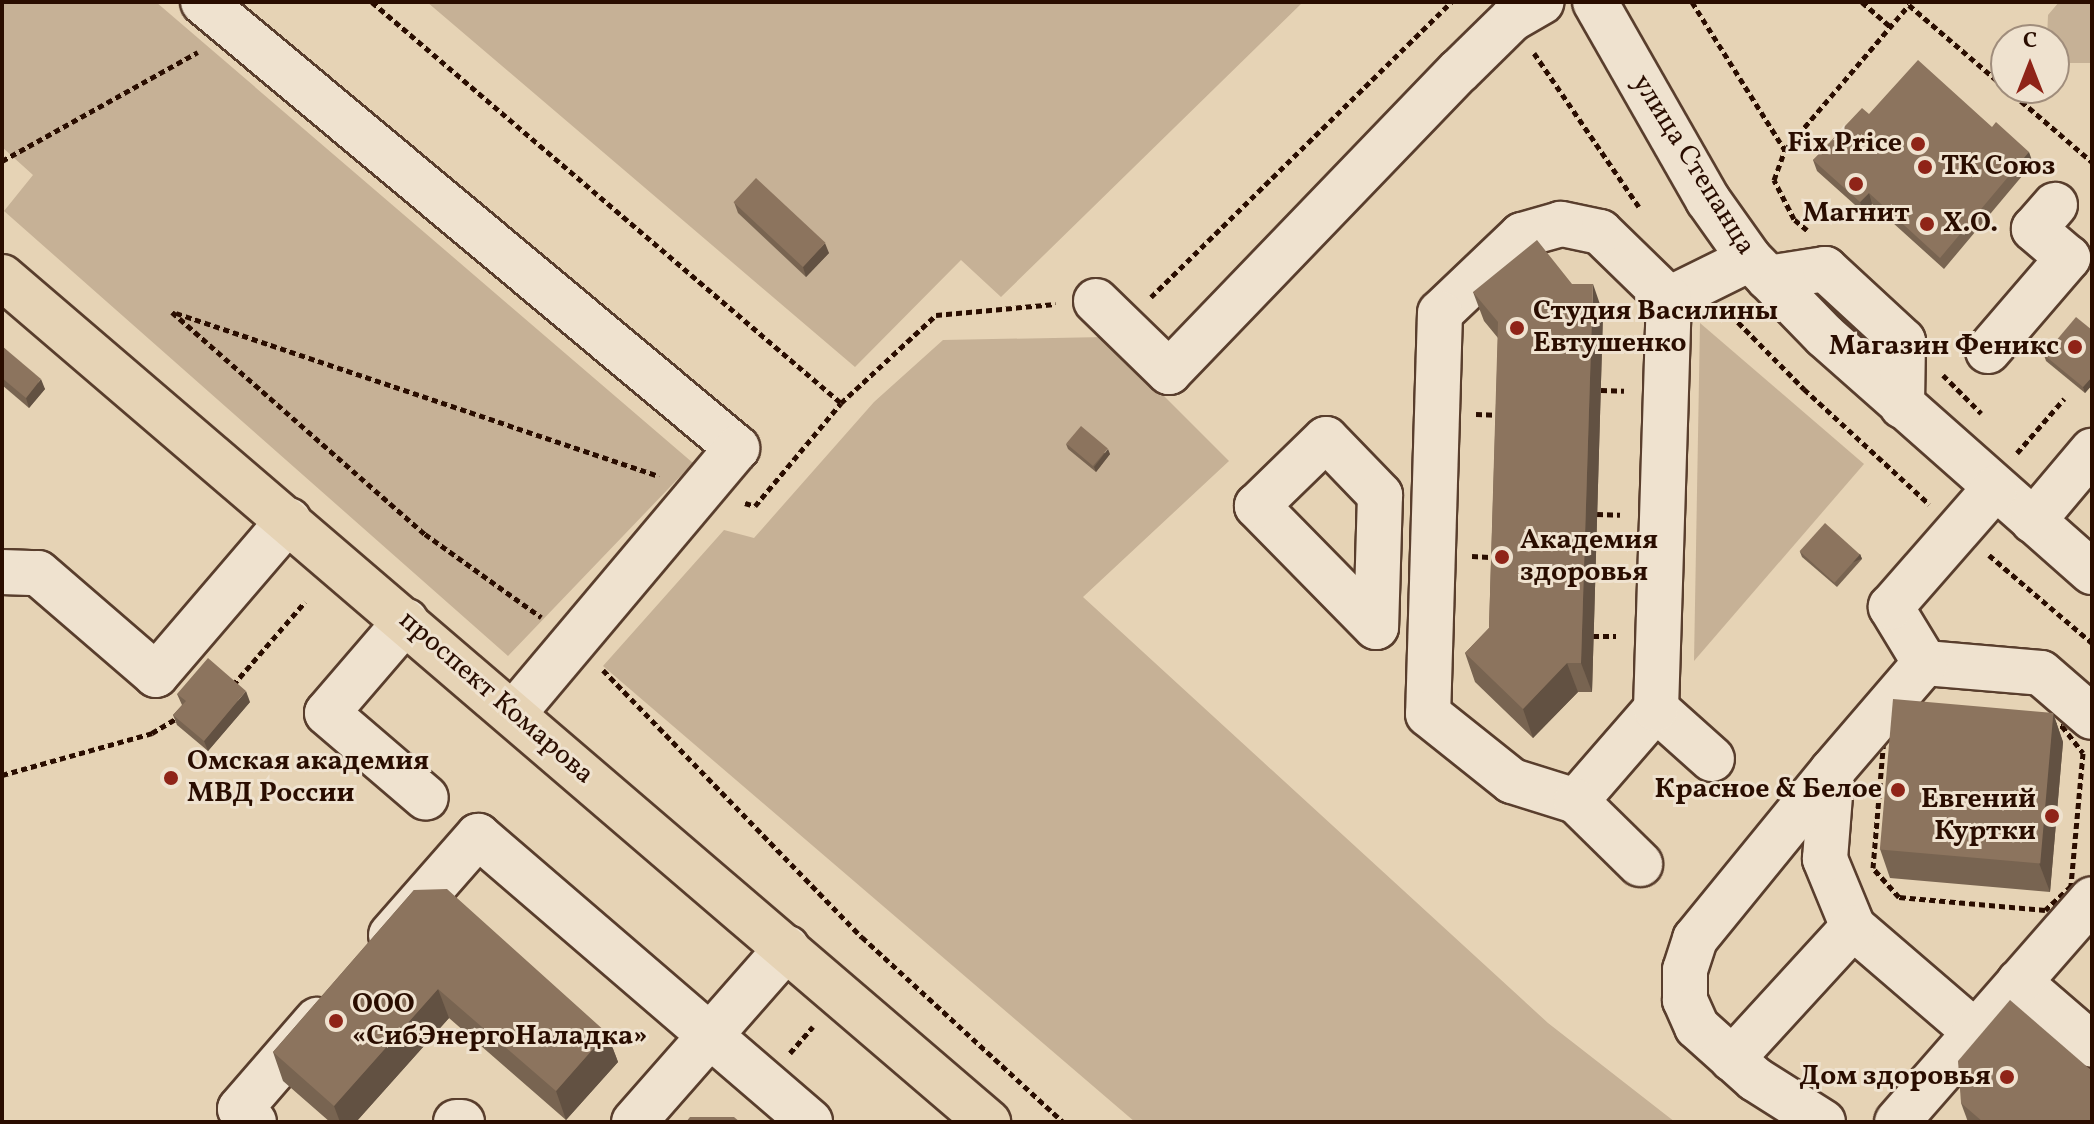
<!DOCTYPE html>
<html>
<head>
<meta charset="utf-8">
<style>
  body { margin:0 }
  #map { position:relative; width:2094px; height:1124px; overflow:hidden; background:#e6d3b5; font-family:Vollkorn,serif }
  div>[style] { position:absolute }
  .green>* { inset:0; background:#c6b196 }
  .path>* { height:5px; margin-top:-2.5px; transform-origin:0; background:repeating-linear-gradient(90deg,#2a0d00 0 6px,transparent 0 10px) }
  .roads { filter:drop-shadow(2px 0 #593e2d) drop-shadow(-2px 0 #593e2d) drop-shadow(0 2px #593e2d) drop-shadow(0 -2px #593e2d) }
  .minor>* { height:44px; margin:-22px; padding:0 22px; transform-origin:22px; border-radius:22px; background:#efe2cf }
  .major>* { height:44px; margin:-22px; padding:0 22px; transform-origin:22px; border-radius:22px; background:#e6d3b5 }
  .wall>* { inset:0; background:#786451 }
  .shaded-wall>* { inset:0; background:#625142; transform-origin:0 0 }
  .building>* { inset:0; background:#8c745e; transform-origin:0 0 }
  .dots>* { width:22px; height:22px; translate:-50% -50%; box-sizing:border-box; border:4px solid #efe2cf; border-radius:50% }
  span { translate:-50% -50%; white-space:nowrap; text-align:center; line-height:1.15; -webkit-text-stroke:6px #efe2cf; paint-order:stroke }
  .poi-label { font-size:28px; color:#2a0d00; font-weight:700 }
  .right { translate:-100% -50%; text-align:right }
  .left { translate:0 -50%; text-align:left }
  .street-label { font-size:28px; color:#2a0d00 }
  .frame { position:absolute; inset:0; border:4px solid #2a0d00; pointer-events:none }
  .north { position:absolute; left:1990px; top:24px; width:80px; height:80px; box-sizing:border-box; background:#efe2cf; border:2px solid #a08d7c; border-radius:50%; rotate:0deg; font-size:22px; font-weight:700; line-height:32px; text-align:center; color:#2a0d00 }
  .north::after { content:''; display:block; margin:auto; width:28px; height:36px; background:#8f2418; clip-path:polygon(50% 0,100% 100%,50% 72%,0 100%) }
</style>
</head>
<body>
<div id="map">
  <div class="green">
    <i style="clip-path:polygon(2px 2px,156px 2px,693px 463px,508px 656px,4px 211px,33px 175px,2px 147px)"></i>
    <i style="clip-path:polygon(427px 2px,1303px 2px,1001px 297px,961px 260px,855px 367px)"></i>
    <i style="clip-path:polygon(2059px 2px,2092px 2px,2092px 63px,2067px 63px,2054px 40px,2047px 39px,2048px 15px)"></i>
    <i style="clip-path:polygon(1700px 323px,1864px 464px,1694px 661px)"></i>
    <i style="clip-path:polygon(1105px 337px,1229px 461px,1083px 597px,1548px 1023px,1675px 1122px,1135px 1122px,603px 666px,724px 530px,754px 538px,874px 402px,943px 340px)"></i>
  </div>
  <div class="path">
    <i style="left:372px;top:2px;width:617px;rotate:40.53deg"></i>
    <i style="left:1692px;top:2px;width:175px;rotate:57.9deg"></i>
    <i style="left:1862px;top:2px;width:38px;rotate:41deg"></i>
    <i style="left:1534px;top:53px;width:186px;rotate:55.7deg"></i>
    <i style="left:2006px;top:88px;width:113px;rotate:40.7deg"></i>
    <i style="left:2px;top:161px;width:224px;rotate:-29.1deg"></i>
    <i style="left:1807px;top:230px;width:17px;rotate:-140deg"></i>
    <i style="left:1794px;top:219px;width:44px;rotate:-117.1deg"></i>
    <i style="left:1774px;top:180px;width:32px;rotate:-70deg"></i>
    <i style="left:1785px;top:150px;width:191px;rotate:-49.5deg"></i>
    <i style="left:1909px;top:5px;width:128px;rotate:40.6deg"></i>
    <i style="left:1151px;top:297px;width:421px;rotate:-44.5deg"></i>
    <i style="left:172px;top:312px;width:337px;rotate:41.3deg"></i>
    <i style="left:425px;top:534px;width:143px;rotate:35.6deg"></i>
    <i style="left:176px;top:313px;width:510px;rotate:18.65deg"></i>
    <i style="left:1731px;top:315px;width:104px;rotate:45.4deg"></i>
    <i style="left:1804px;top:389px;width:170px;rotate:42.6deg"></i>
    <i style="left:1943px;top:375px;width:54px;rotate:45deg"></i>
    <i style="left:1601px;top:390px;width:23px;rotate:2deg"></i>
    <i style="left:1476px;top:414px;width:26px;rotate:2deg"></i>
    <i style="left:2017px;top:453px;width:72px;rotate:-49deg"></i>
    <i style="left:745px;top:503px;width:10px;rotate:17deg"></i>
    <i style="left:755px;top:506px;width:134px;rotate:-50.1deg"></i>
    <i style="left:841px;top:403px;width:129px;rotate:-42.8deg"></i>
    <i style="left:936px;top:315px;width:120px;rotate:-5.3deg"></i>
    <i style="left:1597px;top:514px;width:23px;rotate:2deg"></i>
    <i style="left:1989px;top:555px;width:135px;rotate:40.5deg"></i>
    <i style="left:1472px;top:556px;width:22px;rotate:3deg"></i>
    <i style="left:1593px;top:636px;width:23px"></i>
    <i style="left:603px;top:670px;width:372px;rotate:45.9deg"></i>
    <i style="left:862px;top:937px;width:273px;rotate:42.6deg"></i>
    <i style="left:233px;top:685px;width:110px;rotate:-49.1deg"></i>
    <i style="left:1911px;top:713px;width:152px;rotate:4.9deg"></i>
    <i style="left:2062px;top:726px;width:34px;rotate:52deg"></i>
    <i style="left:2083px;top:753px;width:134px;rotate:95.2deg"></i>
    <i style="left:2071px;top:886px;width:35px;rotate:137deg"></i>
    <i style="left:2045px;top:910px;width:147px;rotate:-174.9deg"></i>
    <i style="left:1899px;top:897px;width:39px;rotate:-132deg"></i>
    <i style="left:1873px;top:868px;width:130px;rotate:-85.2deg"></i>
    <i style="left:1884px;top:738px;width:37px;rotate:-43deg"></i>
    <i style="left:2px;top:775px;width:156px;rotate:-15.6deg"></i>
    <i style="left:152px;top:733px;width:31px;rotate:-31deg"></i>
    <i style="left:790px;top:1053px;width:35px;rotate:-49deg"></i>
  </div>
  <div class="roads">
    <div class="minor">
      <i style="left:203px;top:2px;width:696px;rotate:39.87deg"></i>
      <i style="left:737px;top:448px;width:346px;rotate:130.1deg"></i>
      <i style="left:1595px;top:2px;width:228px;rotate:60.3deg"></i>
      <i style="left:1708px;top:200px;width:72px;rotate:54.6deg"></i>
      <i style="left:1750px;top:259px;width:107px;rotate:45.8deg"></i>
      <i style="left:1825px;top:336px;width:356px;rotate:41.5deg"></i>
      <i style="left:1768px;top:278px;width:58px;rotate:-9deg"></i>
      <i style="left:1825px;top:269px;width:106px;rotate:42.7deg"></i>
      <i style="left:1903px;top:341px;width:65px;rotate:90.9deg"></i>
      <i style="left:1669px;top:299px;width:90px;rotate:-26.3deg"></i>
      <i style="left:1096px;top:301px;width:102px;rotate:44.2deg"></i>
      <i style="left:1169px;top:372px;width:418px;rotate:-46.1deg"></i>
      <i style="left:1459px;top:71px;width:74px;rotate:-44.5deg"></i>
      <i style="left:1512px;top:19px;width:34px;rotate:-30deg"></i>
      <i style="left:1988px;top:351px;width:123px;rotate:-49.3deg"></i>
      <i style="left:2068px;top:258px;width:45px;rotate:-139.5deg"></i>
      <i style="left:2034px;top:229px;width:32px;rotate:-49deg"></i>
      <i style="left:1326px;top:439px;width:78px;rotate:46deg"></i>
      <i style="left:1380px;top:495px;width:132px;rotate:91.7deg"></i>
      <i style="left:1376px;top:627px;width:170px;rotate:-134.5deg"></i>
      <i style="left:1257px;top:506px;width:96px;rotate:-44.2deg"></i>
      <i style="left:2033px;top:521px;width:92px;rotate:-49.9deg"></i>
      <i style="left:2px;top:572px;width:36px;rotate:2deg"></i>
      <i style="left:38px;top:573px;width:156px;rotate:40.8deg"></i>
      <i style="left:156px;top:675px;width:204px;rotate:-49.4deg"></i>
      <i style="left:406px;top:621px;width:121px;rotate:130.7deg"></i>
      <i style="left:327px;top:713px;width:130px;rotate:40.6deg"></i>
      <i style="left:1925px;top:663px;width:116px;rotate:4.9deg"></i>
      <i style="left:2041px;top:673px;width:67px;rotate:40.8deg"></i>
      <i style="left:1656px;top:709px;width:75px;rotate:41.8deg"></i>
      <i style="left:1576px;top:801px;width:122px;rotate:-49deg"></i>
      <i style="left:1656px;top:709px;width:410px;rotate:-88.2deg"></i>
      <i style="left:1669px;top:299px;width:96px;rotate:-135.8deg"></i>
      <i style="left:1600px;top:232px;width:40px;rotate:-168deg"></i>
      <i style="left:1561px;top:224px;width:41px;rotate:164.2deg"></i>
      <i style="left:1522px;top:235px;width:113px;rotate:136.4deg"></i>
      <i style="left:1440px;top:313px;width:401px;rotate:91.7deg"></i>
      <i style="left:1428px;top:714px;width:107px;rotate:38.6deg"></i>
      <i style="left:1512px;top:781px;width:67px;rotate:17.4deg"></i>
      <i style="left:1576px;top:801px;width:90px;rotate:44.5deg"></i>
      <i style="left:391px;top:935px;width:132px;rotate:-48.7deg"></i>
      <i style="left:478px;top:836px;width:438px;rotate:40.7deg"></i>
      <i style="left:2019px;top:982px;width:96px;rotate:40.8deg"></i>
      <i style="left:1975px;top:1032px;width:161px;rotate:-139.3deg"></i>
      <i style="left:1853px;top:927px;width:74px;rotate:-112.4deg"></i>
      <i style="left:1825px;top:859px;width:88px;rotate:-85.5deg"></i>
      <i style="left:1832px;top:771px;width:143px;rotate:-49.3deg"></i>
      <i style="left:1925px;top:663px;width:66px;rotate:-121.3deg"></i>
      <i style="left:1891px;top:607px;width:158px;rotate:-48.8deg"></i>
      <i style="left:1732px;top:1059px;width:179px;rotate:-47.5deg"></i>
      <i style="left:254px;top:1122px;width:19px;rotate:-137deg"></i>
      <i style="left:240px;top:1109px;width:118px;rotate:-49.1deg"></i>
      <i style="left:456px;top:1122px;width:6px"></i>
      <i style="left:634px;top:1122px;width:232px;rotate:-48.7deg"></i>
      <i style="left:1823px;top:1122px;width:80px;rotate:-147.7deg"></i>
      <i style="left:1755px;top:1079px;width:78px;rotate:-138.1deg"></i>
      <i style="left:1697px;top:1027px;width:30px;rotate:-114deg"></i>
      <i style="left:1685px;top:1000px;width:30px;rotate:-90deg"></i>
      <i style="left:1685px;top:970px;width:33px;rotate:-72deg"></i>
      <i style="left:1695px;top:939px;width:217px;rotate:-50.8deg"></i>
      <i style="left:1897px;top:1122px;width:296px;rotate:-48.8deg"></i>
    </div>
    <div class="major">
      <i style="left:2px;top:277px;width:1299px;rotate:40.6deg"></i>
    </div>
  </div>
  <div class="wall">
    <i style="clip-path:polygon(1869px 114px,1992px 127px,2033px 163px,1944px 269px,1872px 204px,1864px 213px,1817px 171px,1813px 160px)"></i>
    <i style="clip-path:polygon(734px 202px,829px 253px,806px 277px,738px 213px)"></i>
    <i style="clip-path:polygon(1572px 284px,1603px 313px,1592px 692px,1578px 692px,1533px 738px,1475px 682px,1465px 653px,1489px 628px,1498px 338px,1484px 321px,1473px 292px)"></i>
    <i style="clip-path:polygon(2092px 330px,2092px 385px,2085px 393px,2046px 361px,2044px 355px)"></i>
    <i style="clip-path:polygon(2px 346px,45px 389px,29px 408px,2px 385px)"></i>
    <i style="clip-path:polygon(1066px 444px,1110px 454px,1096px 472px,1068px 449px)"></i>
    <i style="clip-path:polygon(1800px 552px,1860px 554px,1862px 559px,1837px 587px,1802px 557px)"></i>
    <i style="clip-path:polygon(177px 694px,250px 702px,208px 751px,177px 725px,173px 715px,182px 705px)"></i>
    <i style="clip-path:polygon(2053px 713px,2063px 742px,2050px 892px,1890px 878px,1880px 849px)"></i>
    <i style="clip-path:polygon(414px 890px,607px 1033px,618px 1062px,566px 1120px,449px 1018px,356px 1122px,330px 1122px,283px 1081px,273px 1052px)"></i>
    <i style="clip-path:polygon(1961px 1103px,2092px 1122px,1968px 1122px)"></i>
  </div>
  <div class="shaded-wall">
    <i style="left:2029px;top:152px;width:12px;height:138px;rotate:70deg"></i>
    <i style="clip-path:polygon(1869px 193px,1872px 204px,1864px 213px,1860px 202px)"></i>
    <i style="clip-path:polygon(825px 243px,829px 253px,806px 277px,803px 267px)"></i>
    <i style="clip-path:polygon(1593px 284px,1603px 313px,1592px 692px,1581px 663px)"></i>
    <i style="clip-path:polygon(2092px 377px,2092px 385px,2085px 393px,2083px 387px)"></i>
    <i style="clip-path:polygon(41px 379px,45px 389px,29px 408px,26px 398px)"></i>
    <i style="clip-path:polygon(1108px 449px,1110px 454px,1096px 472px,1094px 467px)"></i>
    <i style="left:1860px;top:554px;width:5px;height:38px;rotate:68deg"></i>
    <i style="clip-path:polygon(1567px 663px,1578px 692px,1533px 738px,1523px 709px)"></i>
    <i style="clip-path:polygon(246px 691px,250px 702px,208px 751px,204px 741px)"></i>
    <i style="clip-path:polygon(2053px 713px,2063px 742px,2050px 892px,2039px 863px)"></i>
    <i style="clip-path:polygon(438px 989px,449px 1018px,356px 1122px,340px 1122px,334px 1106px)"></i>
    <i style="clip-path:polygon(607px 1033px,618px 1062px,566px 1120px,556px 1091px)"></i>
  </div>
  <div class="building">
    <i style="clip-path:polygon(1918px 60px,1992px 127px,1996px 122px,2029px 152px,1940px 258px,1869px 193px,1860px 202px,1813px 160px,1862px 108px,1869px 114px)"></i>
    <i style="left:756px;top:178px;width:95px;height:33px;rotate:43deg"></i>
    <i style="clip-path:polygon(1537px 240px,1572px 284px,1593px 284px,1581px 663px,1567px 663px,1523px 709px,1465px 653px,1489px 628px,1498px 322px,1473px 292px)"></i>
    <i style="clip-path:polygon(2076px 317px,2092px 330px,2092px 377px,2083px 387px,2044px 355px)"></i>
    <i style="clip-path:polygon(2px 346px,41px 379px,26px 398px,2px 378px)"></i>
    <i style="left:1081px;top:426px;width:35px;height:23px;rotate:40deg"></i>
    <i style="left:1825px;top:523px;width:47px;height:38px;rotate:42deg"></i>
    <i style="clip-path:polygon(208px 658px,246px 691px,204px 741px,173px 715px,186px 701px,177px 694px)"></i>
    <i style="left:1893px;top:699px;width:161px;height:151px;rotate:5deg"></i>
    <i style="clip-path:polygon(447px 889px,607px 1033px,556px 1091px,438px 989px,334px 1106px,273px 1052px,414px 890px)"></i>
    <i style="clip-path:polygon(2010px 1000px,2092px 1071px,2092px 1122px,1983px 1122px,1961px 1103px,1958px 1061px)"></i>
    <i style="clip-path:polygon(690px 1117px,734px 1117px,740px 1122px,686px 1122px)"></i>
  </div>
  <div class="dots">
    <i style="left:1918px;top:144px;background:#8f2418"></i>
    <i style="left:1925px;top:167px;background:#8f2418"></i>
    <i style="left:1856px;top:184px;background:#8f2418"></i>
    <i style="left:1927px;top:224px;background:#8f2418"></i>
    <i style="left:1517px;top:328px;background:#8f2418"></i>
    <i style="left:2075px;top:347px;background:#8f2418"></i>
    <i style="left:1502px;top:557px;background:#8f2418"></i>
    <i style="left:171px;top:778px;background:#8f2418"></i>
    <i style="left:1898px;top:790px;background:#8f2418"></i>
    <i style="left:2052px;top:816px;background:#8f2418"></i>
    <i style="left:336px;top:1021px;background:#8f2418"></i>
    <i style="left:2007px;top:1077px;background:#8f2418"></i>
  </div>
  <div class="poi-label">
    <span class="right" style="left:1902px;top:144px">Fix Price</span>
    <span class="left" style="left:1941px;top:167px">ТК Союз</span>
    <span style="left:1856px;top:214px">Магнит</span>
    <span class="left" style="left:1943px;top:224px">X.O.</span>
    <span class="left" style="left:1533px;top:328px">Студия Василины<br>Евтушенко</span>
    <span class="right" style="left:2059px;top:347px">Магазин Феникс</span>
    <span class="left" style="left:1520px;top:557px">Академия<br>здоровья</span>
    <span class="left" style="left:187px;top:778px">Омская академия<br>МВД России</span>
    <span class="right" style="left:1882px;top:790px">Красное &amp; Белое</span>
    <span class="right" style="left:2036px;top:816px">Евгений<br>Куртки</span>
    <span class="left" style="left:352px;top:1021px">ООО<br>«СибЭнергоНаладка»</span>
    <span class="right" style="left:1991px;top:1077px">Дом здоровья</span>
  </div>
  <div class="street-label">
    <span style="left:1693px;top:165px;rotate:58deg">улица Степанца</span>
    <span style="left:496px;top:698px;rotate:41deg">проспект Комарова</span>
  </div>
  <div class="frame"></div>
  <div class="north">С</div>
</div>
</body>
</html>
